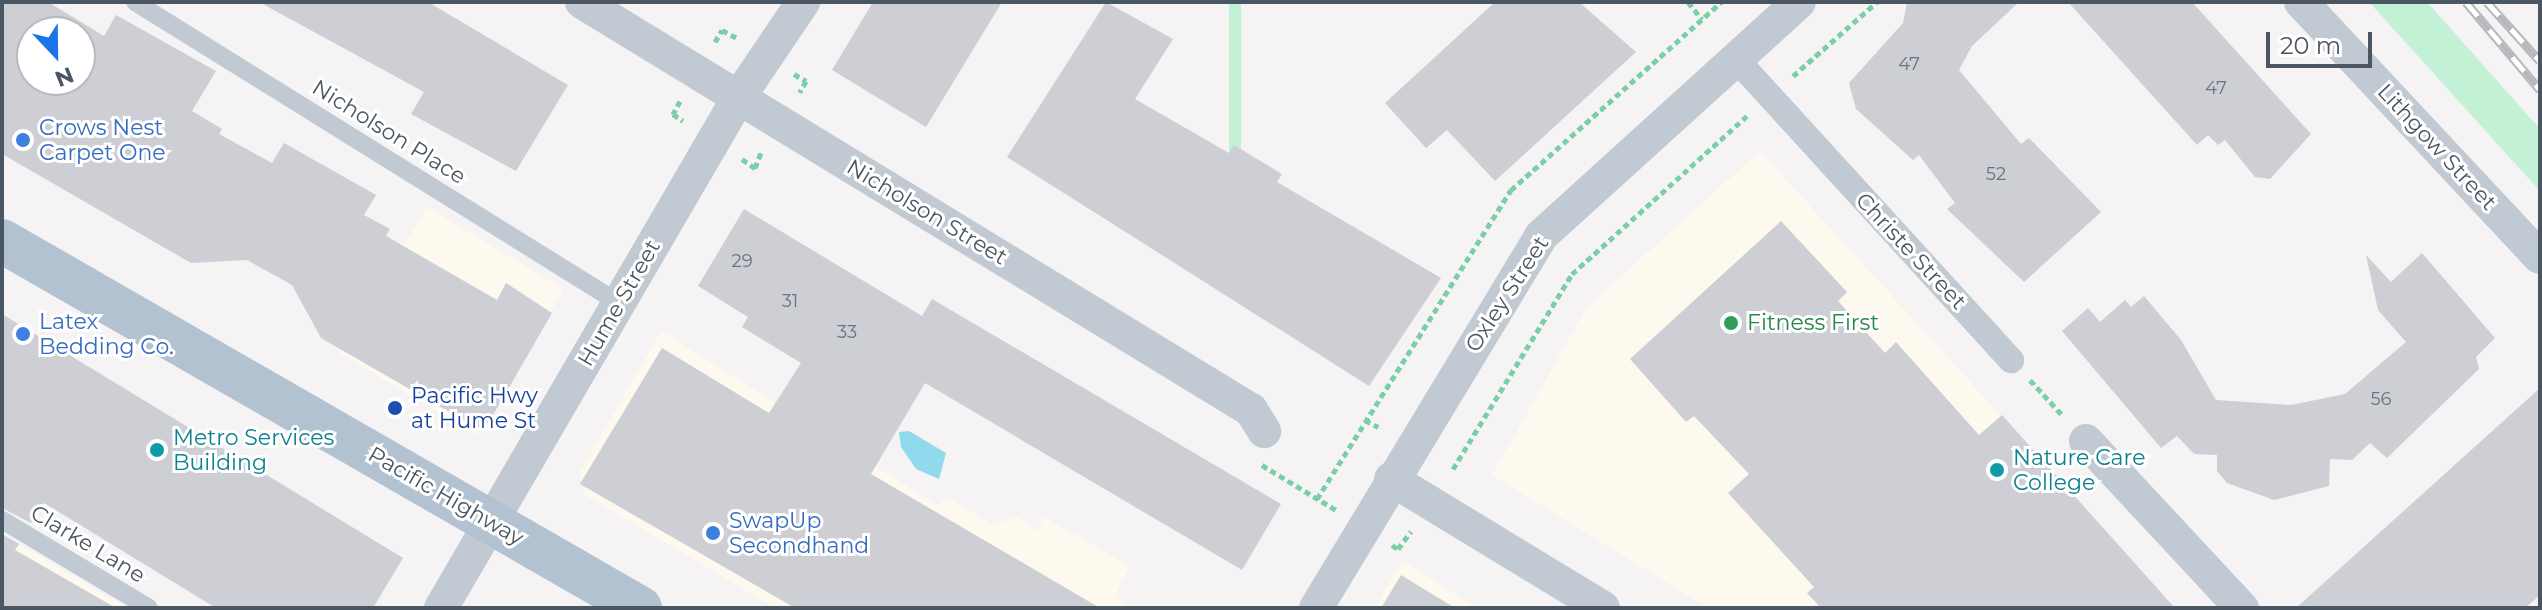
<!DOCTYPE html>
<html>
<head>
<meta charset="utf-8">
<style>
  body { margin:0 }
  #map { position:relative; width:2542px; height:610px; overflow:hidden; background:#f5f3f3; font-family:Montserrat,sans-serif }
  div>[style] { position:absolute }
  .commercial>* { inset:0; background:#fdf9ef; transform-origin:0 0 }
  .green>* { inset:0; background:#c3f1d5; transform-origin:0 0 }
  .water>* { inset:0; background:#90daee }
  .building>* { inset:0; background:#cdcfd5 }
  .path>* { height:5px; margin-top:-2.5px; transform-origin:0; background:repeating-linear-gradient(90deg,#7ad0a6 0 6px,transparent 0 10px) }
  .service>* { height:18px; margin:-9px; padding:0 9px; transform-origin:9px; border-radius:9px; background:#c1cad2 }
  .pedestrian>* { height:26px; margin:-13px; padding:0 13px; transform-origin:13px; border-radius:13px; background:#c1cad2 }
  .minor>* { height:34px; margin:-17px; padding:0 17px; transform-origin:17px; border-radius:17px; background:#c1cad2 }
  .primary>* { height:44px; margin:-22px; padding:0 22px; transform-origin:22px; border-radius:22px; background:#b3c2d1 }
  .rail>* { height:9px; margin-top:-4.5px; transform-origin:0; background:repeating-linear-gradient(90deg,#fff 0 18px,#b5b8bd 0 36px); box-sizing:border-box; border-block:2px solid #b5b8bd }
  .dots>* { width:22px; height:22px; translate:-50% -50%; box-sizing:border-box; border:4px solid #fff; border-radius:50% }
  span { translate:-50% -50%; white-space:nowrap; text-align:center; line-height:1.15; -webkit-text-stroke:6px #fff; paint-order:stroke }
  .number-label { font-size:18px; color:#6b747e }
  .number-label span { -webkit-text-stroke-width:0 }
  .shop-label { font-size:22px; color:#366cbe }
  .left { translate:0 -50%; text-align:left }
  .street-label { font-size:22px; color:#4a5661 }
  .leisure-label { font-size:22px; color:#27864d }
  .transit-label { font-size:22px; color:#164399 }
  .culture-label { font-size:22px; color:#0d838f }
  .frame { position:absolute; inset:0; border:4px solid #4a5661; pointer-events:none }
  .north { position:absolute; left:16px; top:16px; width:80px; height:80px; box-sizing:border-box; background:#fff; border:2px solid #b7bbc0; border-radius:50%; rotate:158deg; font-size:22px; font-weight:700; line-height:32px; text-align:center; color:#4a5661 }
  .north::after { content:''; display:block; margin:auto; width:28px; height:36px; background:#1a73e8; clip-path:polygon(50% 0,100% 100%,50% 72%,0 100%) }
  .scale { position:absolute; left:2266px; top:32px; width:106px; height:36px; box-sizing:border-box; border:4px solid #4a5661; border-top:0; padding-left:10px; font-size:24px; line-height:28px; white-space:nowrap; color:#4a5661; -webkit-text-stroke:6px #fff; paint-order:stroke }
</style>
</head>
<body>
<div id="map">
  <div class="commercial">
    <i style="clip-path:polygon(1760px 151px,2176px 608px,1708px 608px,1492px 475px,1587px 307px)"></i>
    <i style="left:427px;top:207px;width:160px;height:170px;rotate:31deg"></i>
    <i style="clip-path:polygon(661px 331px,939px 506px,946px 496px,993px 525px,1017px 517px,1037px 531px,1044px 517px,1130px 566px,1114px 597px,1132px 608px,776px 608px,585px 495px,580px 472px)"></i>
    <i style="clip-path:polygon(2px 534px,127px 608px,2px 608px)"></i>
    <i style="clip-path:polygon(1402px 560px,1477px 608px,1375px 608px)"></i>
  </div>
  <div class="green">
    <i style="left:1229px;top:2px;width:12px;height:281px"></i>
    <i style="clip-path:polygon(2369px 2px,2427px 2px,2540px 129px,2540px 191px)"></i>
  </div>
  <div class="water">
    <i style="clip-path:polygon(909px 431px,946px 453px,939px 479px,916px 469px,901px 447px,899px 432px)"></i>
  </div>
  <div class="building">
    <i style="clip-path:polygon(evenodd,2px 2px,48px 2px,104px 36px,116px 15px,216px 71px,192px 111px,222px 129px,219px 134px,272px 163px,284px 143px,376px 195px,364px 215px,390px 229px,386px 236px,497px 300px,506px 283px,552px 313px,489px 422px,477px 428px,321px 338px,292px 285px,247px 260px,191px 263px,2px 154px,2px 2px,32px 32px,80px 32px,80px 80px,32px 80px,32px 32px)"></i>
    <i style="clip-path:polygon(259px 2px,428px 2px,568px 85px,516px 171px,411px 114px,424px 92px)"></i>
    <i style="clip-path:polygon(873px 2px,1002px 2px,926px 127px,832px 70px)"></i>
    <i style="clip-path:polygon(1106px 2px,1173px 39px,1135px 99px,1229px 153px,1234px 145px,1282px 174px,1277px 182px,1441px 278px,1369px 386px,1007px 157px)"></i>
    <i style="clip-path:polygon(1495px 2px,1579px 2px,1636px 52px,1495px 181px,1447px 130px,1426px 148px,1385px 103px)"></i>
    <i style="clip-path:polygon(1907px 2px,2019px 2px,1972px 46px,1959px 70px,2021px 144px,2029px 138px,2101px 212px,2024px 282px,1947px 209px,1955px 203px,1919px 155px,1913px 160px,1856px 109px,1849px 83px,1903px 23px)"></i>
    <i style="clip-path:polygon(2068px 2px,2192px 2px,2311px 134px,2270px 179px,2255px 177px,2225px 140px,2218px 145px,2208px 135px,2197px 145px)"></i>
    <i style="clip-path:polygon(744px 209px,922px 316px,932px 299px,1281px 504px,1242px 570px,925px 383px,871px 474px,1100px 608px,795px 608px,580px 484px,662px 348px,769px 413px,801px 363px,742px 327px,748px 317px,698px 286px)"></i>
    <i style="clip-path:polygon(1781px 221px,1847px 292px,1838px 301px,1885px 353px,1896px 342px,1979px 435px,2002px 415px,2175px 608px,1821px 608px,1807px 593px,1814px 587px,1728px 493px,1749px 474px,1694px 416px,1686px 422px,1630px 359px)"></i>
    <i style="clip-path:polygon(2422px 253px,2495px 338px,2476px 357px,2479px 369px,2387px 458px,2370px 443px,2352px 460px,2330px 459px,2329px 486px,2274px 500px,2227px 483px,2217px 471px,2217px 455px,2194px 454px,2177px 436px,2161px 448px,2062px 331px,2088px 308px,2100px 322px,2125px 300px,2131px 307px,2144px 296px,2181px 340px,2216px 400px,2291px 405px,2345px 394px,2406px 342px,2378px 310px,2366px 255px,2391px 282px)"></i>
    <i style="clip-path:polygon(2px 314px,403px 558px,373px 608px,216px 608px,44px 503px,31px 523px,2px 508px)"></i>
    <i style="clip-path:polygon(2540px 388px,2540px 595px,2525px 608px,2296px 608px)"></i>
    <i style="clip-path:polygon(2px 534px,19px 544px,15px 550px,116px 608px,2px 608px)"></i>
    <i style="clip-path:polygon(1401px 575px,1455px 608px,1381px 608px)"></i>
  </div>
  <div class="path">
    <i style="left:1688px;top:2px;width:22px;rotate:51deg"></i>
    <i style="left:715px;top:42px;width:14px;rotate:-60deg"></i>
    <i style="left:722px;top:30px;width:17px;rotate:28deg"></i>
    <i style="left:794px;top:74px;width:14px;rotate:30deg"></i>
    <i style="left:806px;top:81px;width:13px;rotate:119deg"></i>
    <i style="left:1793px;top:76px;width:112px;rotate:-41.4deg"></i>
    <i style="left:680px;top:101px;width:15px;rotate:118deg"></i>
    <i style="left:673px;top:114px;width:12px;rotate:35deg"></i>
    <i style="left:742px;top:159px;width:16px;rotate:35deg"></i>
    <i style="left:755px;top:168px;width:17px;rotate:-69deg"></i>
    <i style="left:2030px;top:380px;width:50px;rotate:47.4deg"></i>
    <i style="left:1365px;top:420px;width:15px;rotate:28deg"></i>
    <i style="left:1262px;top:465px;width:87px;rotate:31.3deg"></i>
    <i style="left:1453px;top:469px;width:228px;rotate:-58.6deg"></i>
    <i style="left:1572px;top:274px;width:239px;rotate:-42.1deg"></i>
    <i style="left:1317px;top:499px;width:365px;rotate:-57.9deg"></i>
    <i style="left:1511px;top:190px;width:282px;rotate:-41.8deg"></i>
    <i style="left:1392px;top:545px;width:7px;rotate:34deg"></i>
    <i style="left:1398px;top:549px;width:22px;rotate:-54deg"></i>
  </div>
  <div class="service">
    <i style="left:135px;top:2px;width:570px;rotate:31.88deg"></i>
    <i style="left:2px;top:520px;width:171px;rotate:30.9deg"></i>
  </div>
  <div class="pedestrian">
    <i style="left:1736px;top:59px;width:408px;rotate:47.6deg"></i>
  </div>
  <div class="minor">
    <i style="left:582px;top:2px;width:784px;rotate:31.38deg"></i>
    <i style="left:1251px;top:410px;width:25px;rotate:58deg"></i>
    <i style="left:2301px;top:2px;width:349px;rotate:46.9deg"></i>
    <i style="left:2086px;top:441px;width:229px;rotate:47deg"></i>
    <i style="left:1391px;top:479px;width:248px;rotate:31.3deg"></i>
    <i style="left:441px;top:608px;width:592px;rotate:-59.75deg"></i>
    <i style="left:739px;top:97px;width:115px;rotate:-56deg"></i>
    <i style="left:1316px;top:608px;width:435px;rotate:-58.8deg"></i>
    <i style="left:1541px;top:236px;width:348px;rotate:-42.2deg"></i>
  </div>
  <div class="primary">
    <i style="left:2px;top:241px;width:736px;rotate:29.91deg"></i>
  </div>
  <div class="rail">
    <i style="left:2466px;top:2px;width:115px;rotate:49.9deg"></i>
    <i style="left:2487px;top:2px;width:79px;rotate:48.1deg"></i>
  </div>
  <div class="dots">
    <i style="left:23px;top:140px;background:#3f7fe0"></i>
    <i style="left:1731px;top:323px;background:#2e9e5b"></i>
    <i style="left:23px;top:334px;background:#3f7fe0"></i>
    <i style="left:395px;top:408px;background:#1a4fb4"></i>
    <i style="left:157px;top:450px;background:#0f9aa8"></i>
    <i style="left:1997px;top:470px;background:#0f9aa8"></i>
    <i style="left:713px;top:533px;background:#3f7fe0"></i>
  </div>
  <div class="number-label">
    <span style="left:1909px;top:64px">47</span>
    <span style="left:2216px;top:88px">47</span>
    <span style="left:1996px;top:174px">52</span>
    <span style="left:742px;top:261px">29</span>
    <span style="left:790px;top:301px">31</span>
    <span style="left:847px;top:332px">33</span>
    <span style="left:2381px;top:399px">56</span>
  </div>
  <div class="shop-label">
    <span class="left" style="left:39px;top:140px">Crows Nest<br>Carpet One</span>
    <span class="left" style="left:39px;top:334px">Latex<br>Bedding Co.</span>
    <span class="left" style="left:729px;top:533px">SwapUp<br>Secondhand</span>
  </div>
  <div class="street-label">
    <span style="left:389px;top:132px;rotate:32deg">Nicholson Place</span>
    <span style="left:2437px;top:147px;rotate:47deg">Lithgow Street</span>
    <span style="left:927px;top:212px;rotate:31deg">Nicholson Street</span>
    <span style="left:1911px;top:251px;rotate:47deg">Christe Street</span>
    <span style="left:1507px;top:294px;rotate:-57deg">Oxley Street</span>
    <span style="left:619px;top:303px;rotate:-60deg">Hume Street</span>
    <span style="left:446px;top:496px;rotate:30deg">Pacific Highway</span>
    <span style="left:88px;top:544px;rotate:31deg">Clarke Lane</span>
  </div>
  <div class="leisure-label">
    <span class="left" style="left:1747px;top:323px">Fitness First</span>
  </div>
  <div class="transit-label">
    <span class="left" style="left:411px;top:408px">Pacific Hwy<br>at Hume St</span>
  </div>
  <div class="culture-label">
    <span class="left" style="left:173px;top:450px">Metro Services<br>Building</span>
    <span class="left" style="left:2013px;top:470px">Nature Care<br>College</span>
  </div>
  <div class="frame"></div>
  <div class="north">N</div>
  <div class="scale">20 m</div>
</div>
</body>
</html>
